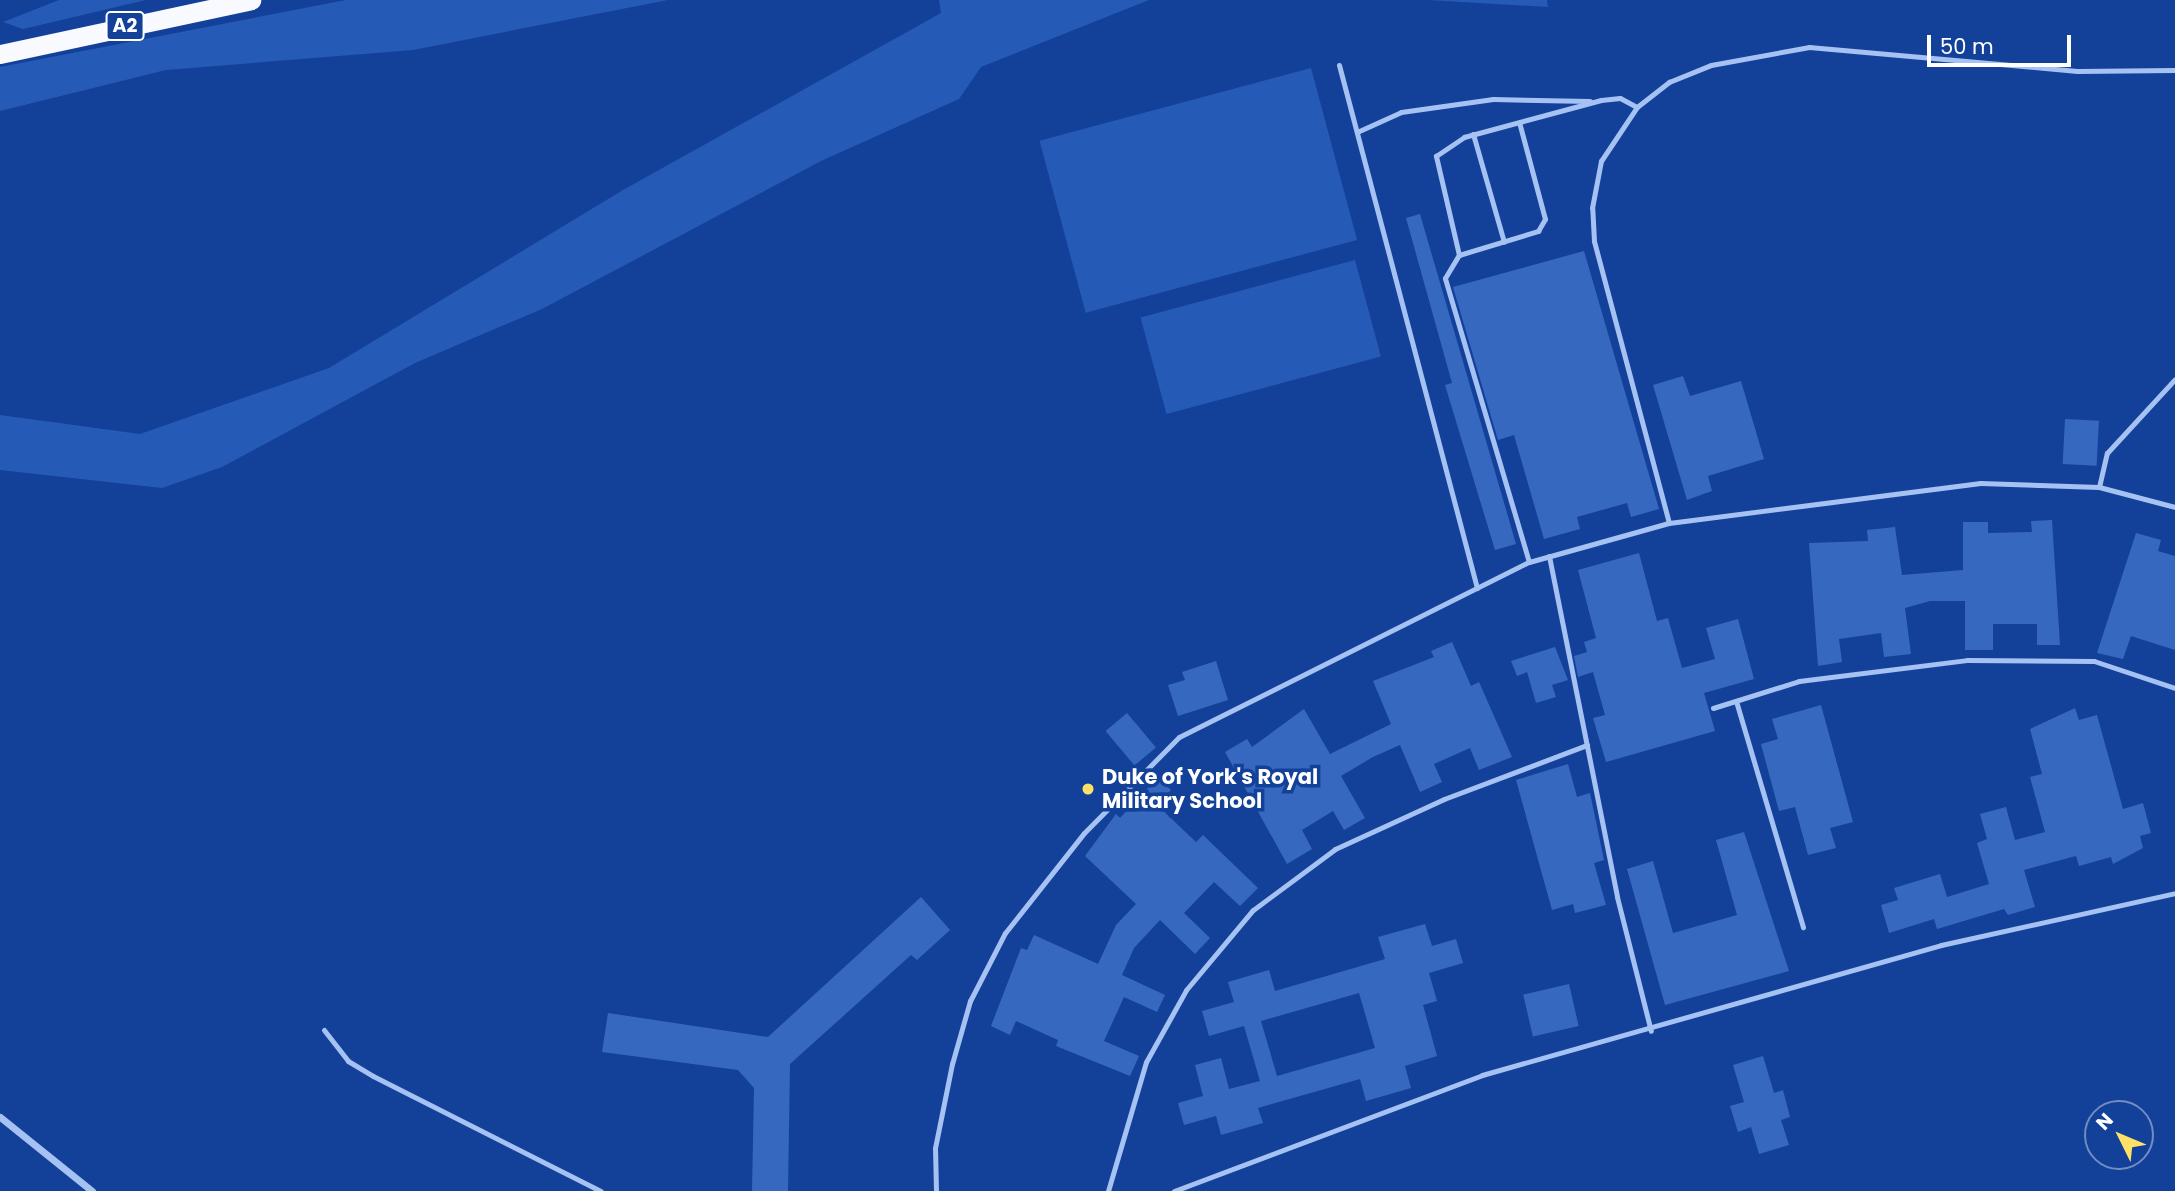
<!DOCTYPE html>
<html>
<head>
<meta charset="utf-8">
<style>
  body { margin:0 }
  #map { position:relative; width:2175px; height:1191px; overflow:hidden; background:#134199; font-family:Poppins,sans-serif }
  div>[style] { position:absolute }
  .green>* { inset:0; background:#265ab7; transform-origin:0 0 }
  .building>* { inset:0; background:#3768bf; transform-origin:0 0 }
  .service>* { height:5px; margin:-2.5px; padding:0 2.5px; transform-origin:2.5px; border-radius:2.5px; background:#a5c2f3 }
  .minor>* { height:7px; margin:-3.5px; padding:0 3.5px; transform-origin:3.5px; border-radius:3.5px; background:#a5c2f3 }
  .trunk>* { height:19px; margin:-9.5px; padding:0 9.5px; transform-origin:9.5px; border-radius:9.5px; background:#f8faff }
  .dots>* { width:19px; height:19px; translate:-50% -50%; box-sizing:border-box; border:4px solid #134199; border-radius:50% }
  span { translate:-50% -50%; white-space:nowrap; text-align:center; line-height:1.15; -webkit-text-stroke:7px #134199; paint-order:stroke }
  .shield-label span { padding:2px 5px; background:#134199; border:2px solid; border-radius:5px; -webkit-text-stroke-width:0 }
  .shield-label { font-size:19px; color:#fff; font-weight:700 }
  .poi-label { font-size:21px; color:#fff; font-weight:700 }
  .left { translate:0 -50%; text-align:left }
  .north { position:absolute; left:2084px; top:1100px; width:70px; height:70px; box-sizing:border-box; background:#134199; border:2px solid #718dc2; border-radius:50%; rotate:313deg; font-size:19px; font-weight:700; line-height:28px; text-align:center; color:#fff }
  .north::after { content:''; display:block; margin:auto; width:24px; height:32px; background:#ffe168; clip-path:polygon(50% 0,100% 100%,50% 72%,0 100%) }
  .scale { position:absolute; left:1927px; top:35px; width:144px; height:32px; box-sizing:border-box; border:4px solid #fff; border-top:0; padding-left:9px; font-size:21px; line-height:24px; white-space:nowrap; color:#fff; -webkit-text-stroke:5px #134199; paint-order:stroke }
</style>
</head>
<body>
<div id="map">
  <div class="green">
    <i style="clip-path:polygon(59px 0,146px 0,23px 29px,3px 22px)"></i>
    <i style="clip-path:polygon(346px 0,668px 0,413px 50px,166px 70px,0 111px,0 67px)"></i>
    <i style="clip-path:polygon(939px 0,1149px 0,981px 67px,959px 99px,821px 161px,542px 309px,415px 363px,222px 467px,162px 488px,0 470px,0 415px,140px 434px,329px 368px,623px 190px,941px 13px)"></i>
    <i style="clip-path:polygon(1428px 0,1547px 0,1548px 7px)"></i>
    <i style="left:1311px;top:68px;width:178px;height:281px;rotate:75deg"></i>
    <i style="left:1355px;top:260px;width:100px;height:222px;rotate:75deg"></i>
  </div>
  <div class="building">
    <i style="clip-path:polygon(1420px 214px,1516px 544px,1495px 550px,1445px 385px,1452px 383px,1406px 218px)"></i>
    <i style="clip-path:polygon(1584px 251px,1659px 509px,1631px 517px,1627px 503px,1577px 517px,1580px 529px,1544px 539px,1514px 435px,1498px 440px,1453px 287px)"></i>
    <i style="clip-path:polygon(1683px 376px,1690px 396px,1741px 381px,1764px 459px,1708px 476px,1712px 491px,1687px 500px,1653px 385px)"></i>
    <i style="left:2065px;top:419px;width:34px;height:45px;rotate:3deg"></i>
    <i style="clip-path:polygon(2052px 520px,2060px 645px,2037px 645px,2037px 624px,1993px 624px,1993px 650px,1965px 650px,1965px 601px,1930px 601px,1905px 608px,1911px 654px,1884px 657px,1881px 633px,1839px 639px,1842px 662px,1818px 666px,1809px 543px,1868px 541px,1867px 530px,1895px 527px,1902px 575px,1963px 570px,1963px 522px,1988px 522px,1988px 533px,2032px 532px,2031px 521px)"></i>
    <i style="clip-path:polygon(2136px 533px,2161px 540px,2158px 551px,2175px 556px,2175px 650px,2131px 636px,2123px 659px,2097px 653px)"></i>
    <i style="clip-path:polygon(1639px 553px,1657px 621px,1668px 618px,1682px 668px,1715px 659px,1706px 628px,1738px 619px,1754px 679px,1704px 693px,1715px 731px,1606px 762px,1593px 718px,1605px 715px,1593px 672px,1578px 677px,1574px 656px,1587px 652px,1584px 642px,1596px 638px,1578px 570px)"></i>
    <i style="clip-path:polygon(1452px 642px,1471px 686px,1479px 682px,1512px 757px,1479px 770px,1470px 748px,1434px 764px,1442px 782px,1420px 792px,1400px 745px,1373px 757px,1341px 776px,1365px 818px,1344px 830px,1333px 811px,1302px 830px,1312px 849px,1287px 864px,1225px 752px,1247px 739px,1252px 747px,1304px 709px,1330px 754px,1391px 724px,1373px 681px,1434px 657px,1431px 651px)"></i>
    <i style="clip-path:polygon(1555px 647px,1568px 680px,1552px 685px,1556px 697px,1536px 703px,1527px 672px,1517px 676px,1511px 661px)"></i>
    <i style="clip-path:polygon(1216px 661px,1228px 700px,1178px 716px,1168px 685px,1185px 680px,1182px 672px)"></i>
    <i style="clip-path:polygon(1821px 705px,1853px 822px,1830px 828px,1836px 848px,1808px 855px,1795px 807px,1779px 811px,1761px 744px,1778px 739px,1772px 719px)"></i>
    <i style="clip-path:polygon(2075px 708px,2079px 720px,2097px 715px,2123px 809px,2143px 803px,2151px 833px,2140px 836px,2143px 848px,2113px 864px,2111px 857px,2079px 866px,2076px 856px,2024px 870px,2035px 907px,2008px 915px,2004px 909px,1937px 929px,1934px 919px,1889px 933px,1881px 905px,1898px 900px,1894px 888px,1940px 874px,1947px 897px,1989px 884px,1977px 843px,1987px 839px,1980px 814px,2006px 807px,2015px 840px,2045px 832px,2030px 777px,2042px 774px,2030px 729px)"></i>
    <i style="left:1127px;top:713px;width:45px;height:28px;rotate:50deg"></i>
    <i style="clip-path:polygon(1568px 764px,1577px 797px,1590px 793px,1604px 860px,1594px 863px,1606px 905px,1575px 913px,1573px 904px,1552px 910px,1516px 780px)"></i>
    <i style="clip-path:polygon(1158px 777px,1171px 790px,1157px 805px,1196px 842px,1203px 835px,1258px 888px,1240px 906px,1214px 882px,1184px 913px,1210px 938px,1195px 954px,1160px 920px,1134px 948px,1122px 975px,1165px 995px,1157px 1012px,1124px 997px,1104px 1041px,1139px 1056px,1130px 1076px,1056px 1046px,1058px 1040px,1016px 1021px,1010px 1035px,991px 1026px,1021px 948px,1027px 950px,1034px 935px,1098px 964px,1116px 925px,1136px 904px,1085px 856px,1116px 814px,1120px 818px)"></i>
    <i style="clip-path:polygon(1744px 832px,1789px 971px,1665px 1005px,1627px 869px,1653px 861px,1673px 933px,1737px 915px,1716px 840px)"></i>
    <i style="clip-path:polygon(921px 897px,950px 930px,917px 960px,911px 955px,790px 1064px,788px 1191px,752px 1191px,754px 1088px,738px 1070px,602px 1052px,608px 1013px,768px 1037px)"></i>
    <i style="clip-path:polygon(evenodd,1425px 924px,1432px 946px,1456px 939px,1463px 963px,1429px 973px,1437px 1001px,1423px 1005px,1437px 1056px,1405px 1066px,1411px 1088px,1366px 1101px,1360px 1079px,1258px 1108px,1263px 1123px,1221px 1135px,1216px 1116px,1184px 1125px,1178px 1103px,1203px 1096px,1195px 1065px,1221px 1058px,1229px 1089px,1260px 1081px,1244px 1026px,1209px 1036px,1202px 1011px,1234px 1002px,1228px 982px,1269px 970px,1275px 991px,1385px 959px,1378px 937px,1425px 924px,1359px 993px,1375px 1048px,1277px 1076px,1261px 1021px,1359px 993px)"></i>
    <i style="left:1569px;top:984px;width:43px;height:47px;rotate:77deg"></i>
    <i style="clip-path:polygon(1763px 1056px,1774px 1093px,1783px 1090px,1790px 1117px,1781px 1120px,1789px 1145px,1759px 1154px,1751px 1127px,1738px 1132px,1730px 1106px,1744px 1102px,1733px 1065px)"></i>
  </div>
  <div class="service">
    <i style="left:1339px;top:65px;width:541px;rotate:75.22deg"></i>
    <i style="left:1357px;top:132px;width:48px;rotate:-24.4deg"></i>
    <i style="left:1401px;top:112px;width:93px;rotate:-8deg"></i>
    <i style="left:1493px;top:99px;width:97px;rotate:1.2deg"></i>
    <i style="left:1473px;top:134px;width:112px;rotate:74deg"></i>
    <i style="left:1459px;top:255px;width:83px;rotate:-16.9deg"></i>
    <i style="left:1538px;top:231px;width:14px;rotate:-60deg"></i>
    <i style="left:1545px;top:219px;width:100px;rotate:-105deg"></i>
    <i style="left:2099px;top:487px;width:35px;rotate:-77deg"></i>
    <i style="left:2107px;top:453px;width:100px;rotate:-47.4deg"></i>
    <i style="left:1669px;top:523px;width:292px;rotate:-104.9deg"></i>
    <i style="left:1594px;top:241px;width:33px;rotate:-93deg"></i>
    <i style="left:1592px;top:208px;width:48px;rotate:-79.2deg"></i>
    <i style="left:1601px;top:161px;width:65px;rotate:-56.3deg"></i>
    <i style="left:1637px;top:107px;width:41px;rotate:-38deg"></i>
    <i style="left:1669px;top:82px;width:45px;rotate:-22deg"></i>
    <i style="left:1711px;top:65px;width:100px;rotate:-10.4deg"></i>
    <i style="left:1809px;top:47px;width:269px;rotate:5.1deg"></i>
    <i style="left:2077px;top:71px;width:98px;rotate:-0.6deg"></i>
    <i style="left:1549px;top:556px;width:348px;rotate:78.7deg"></i>
    <i style="left:1617px;top:897px;width:138px;rotate:75.8deg"></i>
    <i style="left:1529px;top:562px;width:296px;rotate:-106.5deg"></i>
    <i style="left:1445px;top:278px;width:27px;rotate:-59deg"></i>
    <i style="left:1459px;top:255px;width:102px;rotate:-103.1deg"></i>
    <i style="left:1436px;top:156px;width:34px;rotate:-34deg"></i>
    <i style="left:1464px;top:137px;width:142px;rotate:-15.1deg"></i>
    <i style="left:1601px;top:100px;width:19px;rotate:-6deg"></i>
    <i style="left:1620px;top:98px;width:19px;rotate:28deg"></i>
    <i style="left:1736px;top:701px;width:236px;rotate:73.5deg"></i>
    <i style="left:1713px;top:708px;width:90px;rotate:-17.4deg"></i>
    <i style="left:1799px;top:681px;width:169px;rotate:-7.1deg"></i>
    <i style="left:1967px;top:660px;width:127px;rotate:0.5deg"></i>
    <i style="left:2094px;top:661px;width:85px;rotate:18.4deg"></i>
    <i style="left:324px;top:1030px;width:39px;rotate:52deg"></i>
    <i style="left:348px;top:1061px;width:29px;rotate:31deg"></i>
    <i style="left:373px;top:1076px;width:255px;rotate:26.8deg"></i>
    <i style="left:936px;top:1191px;width:43px;rotate:-91.3deg"></i>
    <i style="left:935px;top:1148px;width:86px;rotate:-78.6deg"></i>
    <i style="left:952px;top:1064px;width:66px;rotate:-74.1deg"></i>
    <i style="left:970px;top:1001px;width:76px;rotate:-62.8deg"></i>
    <i style="left:1005px;top:933px;width:127px;rotate:-51.7deg"></i>
    <i style="left:1084px;top:833px;width:135px;rotate:-45.3deg"></i>
    <i style="left:1179px;top:737px;width:391px;rotate:-26.6deg"></i>
    <i style="left:1529px;top:562px;width:145px;rotate:-15.6deg"></i>
    <i style="left:1669px;top:523px;width:314px;rotate:-7.3deg"></i>
    <i style="left:1980px;top:483px;width:119px;rotate:1.9deg"></i>
    <i style="left:2099px;top:487px;width:79px;rotate:14.7deg"></i>
    <i style="left:1108px;top:1191px;width:134px;rotate:-73.6deg"></i>
    <i style="left:1146px;top:1062px;width:82px;rotate:-60.9deg"></i>
    <i style="left:1186px;top:990px;width:104px;rotate:-50.1deg"></i>
    <i style="left:1253px;top:910px;width:102px;rotate:-36.6deg"></i>
    <i style="left:1335px;top:849px;width:120px;rotate:-24.6deg"></i>
    <i style="left:1444px;top:799px;width:153px;rotate:-20.7deg"></i>
    <i style="left:1174px;top:1191px;width:329px;rotate:-20.6deg"></i>
    <i style="left:1482px;top:1075px;width:477px;rotate:-15.8deg"></i>
    <i style="left:1941px;top:945px;width:240px;rotate:-12.5deg"></i>
  </div>
  <div class="minor">
    <i style="left:0;top:1117px;width:118px;rotate:38.8deg"></i>
  </div>
  <div class="trunk">
    <i style="left:0;top:54px;width:257px;rotate:-12.1deg"></i>
  </div>
  <div class="dots">
    <i style="left:1088px;top:789px;background:#ffe168"></i>
  </div>
  <div class="shield-label">
    <span style="left:125px;top:26px">A2</span>
  </div>
  <div class="poi-label">
    <span class="left" style="left:1102px;top:789px">Duke of York's Royal<br>Military School</span>
  </div>
  <div class="north">N</div>
  <div class="scale">50 m</div>
</div>
</body>
</html>
